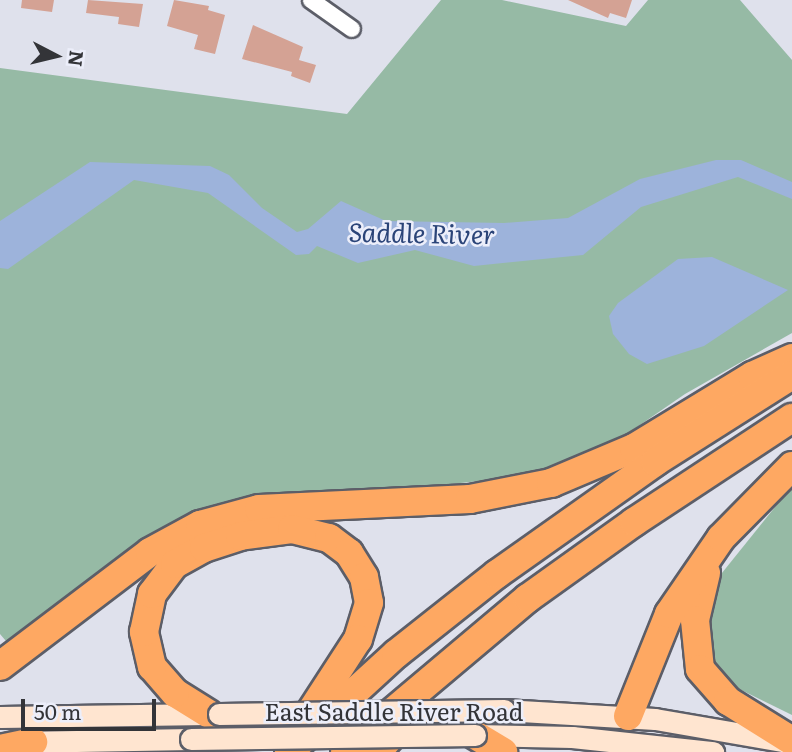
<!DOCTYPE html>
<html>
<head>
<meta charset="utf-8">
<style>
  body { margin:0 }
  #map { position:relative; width:792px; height:752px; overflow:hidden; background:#dfe1ec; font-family:Literata,serif }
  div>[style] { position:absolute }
  .green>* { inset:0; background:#96baa5 }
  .water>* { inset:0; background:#9db3db }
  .building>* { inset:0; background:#d4a294 }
  .roads { filter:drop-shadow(2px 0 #5c5e68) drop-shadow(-2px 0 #5c5e68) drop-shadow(0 2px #5c5e68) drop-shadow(0 -2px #5c5e68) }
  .street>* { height:16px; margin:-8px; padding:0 8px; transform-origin:8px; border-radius:8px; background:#fff }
  .secondary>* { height:21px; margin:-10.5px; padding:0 10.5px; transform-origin:10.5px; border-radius:10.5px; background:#ffe5d0 }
  .highway>* { height:28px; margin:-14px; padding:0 14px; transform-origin:14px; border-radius:14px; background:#fea862 }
  .bridges { filter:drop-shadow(2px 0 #5c5e68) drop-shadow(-2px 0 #5c5e68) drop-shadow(0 2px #5c5e68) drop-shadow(0 -2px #5c5e68) }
  .secondary-bridge>* { height:21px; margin:-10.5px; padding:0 10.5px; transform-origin:10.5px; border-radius:10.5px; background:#ffe5d0 }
  span { translate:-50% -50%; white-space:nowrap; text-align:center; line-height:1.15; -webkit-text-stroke:5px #eceefa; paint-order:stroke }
  .street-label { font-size:24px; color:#333438 }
  .water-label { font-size:26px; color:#2b4478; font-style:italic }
  .north { position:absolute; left:21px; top:21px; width:70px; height:70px; -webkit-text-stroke:5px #eceefa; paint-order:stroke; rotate:97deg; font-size:19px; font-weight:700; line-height:28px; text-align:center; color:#333438 }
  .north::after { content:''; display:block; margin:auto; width:24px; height:32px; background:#333438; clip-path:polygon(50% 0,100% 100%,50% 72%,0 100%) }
  .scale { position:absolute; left:21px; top:699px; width:135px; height:32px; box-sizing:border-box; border:4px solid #333438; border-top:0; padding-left:9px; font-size:21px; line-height:24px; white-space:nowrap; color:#333438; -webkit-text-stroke:5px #eceefa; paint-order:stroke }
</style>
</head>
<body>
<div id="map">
  <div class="green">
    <i style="clip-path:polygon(441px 0,502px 0,626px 26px,648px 0,740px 0,792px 60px,792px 333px,685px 394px,573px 471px,207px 510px,11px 647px,0 634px,0 68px,347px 114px)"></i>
    <i style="clip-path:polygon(792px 486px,792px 715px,719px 679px,697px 604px)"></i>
  </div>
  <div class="water">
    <i style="clip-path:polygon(716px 160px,741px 160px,792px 182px,792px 199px,738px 177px,641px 207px,583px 255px,474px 266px,415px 250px,358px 263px,317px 246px,309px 254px,296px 255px,208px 193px,134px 180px,8px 269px,0 268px,0 221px,90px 162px,210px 166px,229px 175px,262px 208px,297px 232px,308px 229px,341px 201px,386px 221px,504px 223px,568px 218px,640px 179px)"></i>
    <i style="clip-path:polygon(712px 257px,788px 290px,704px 346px,647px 364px,629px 354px,613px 334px,609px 316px,618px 303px,678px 259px)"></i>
  </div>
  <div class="building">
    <i style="clip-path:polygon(22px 0,54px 0,52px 12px,21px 8px)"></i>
    <i style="clip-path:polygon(88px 0,143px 4px,139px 27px,118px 24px,119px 17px,86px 13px)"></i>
    <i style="clip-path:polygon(174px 0,209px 6px,208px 10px,225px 15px,215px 54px,194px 49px,198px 35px,167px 26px)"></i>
    <i style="clip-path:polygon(568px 0,632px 0,626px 18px,610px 13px,608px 18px)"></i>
    <i style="clip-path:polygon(253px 25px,303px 47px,299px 60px,316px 65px,310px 83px,291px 76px,292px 72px,242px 59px)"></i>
  </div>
  <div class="roads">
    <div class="street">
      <i style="left:311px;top:0;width:50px;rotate:35.3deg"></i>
    </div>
    <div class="secondary">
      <i style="left:504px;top:710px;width:151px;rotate:3.4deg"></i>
      <i style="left:655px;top:719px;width:130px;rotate:9.8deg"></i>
      <i style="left:0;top:717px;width:209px;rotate:-0.8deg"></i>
      <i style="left:475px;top:735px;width:97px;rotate:1.2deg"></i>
      <i style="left:572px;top:737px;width:142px;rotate:6.1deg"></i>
      <i style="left:19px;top:742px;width:172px;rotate:-1deg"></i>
    </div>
    <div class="highway">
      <i style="left:706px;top:573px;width:48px;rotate:103.2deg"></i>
      <i style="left:695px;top:620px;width:49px;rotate:84.2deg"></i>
      <i style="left:700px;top:669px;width:43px;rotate:48.8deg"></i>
      <i style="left:728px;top:701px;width:75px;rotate:32deg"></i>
      <i style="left:0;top:666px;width:188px;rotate:-37.2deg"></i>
      <i style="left:150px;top:552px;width:57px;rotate:-28.4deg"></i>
      <i style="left:200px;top:525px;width:61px;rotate:-15.2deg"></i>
      <i style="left:259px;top:509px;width:211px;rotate:-2.7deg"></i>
      <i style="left:470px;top:499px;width:83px;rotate:-11.2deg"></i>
      <i style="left:551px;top:483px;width:90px;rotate:-22.9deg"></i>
      <i style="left:634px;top:448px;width:138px;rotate:-31.4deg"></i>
      <i style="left:752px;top:376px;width:44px;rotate:-24.2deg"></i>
      <i style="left:209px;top:714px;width:40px;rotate:-148deg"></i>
      <i style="left:175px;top:693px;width:35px;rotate:-131deg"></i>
      <i style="left:152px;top:667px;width:36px;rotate:-103deg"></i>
      <i style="left:144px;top:632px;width:39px;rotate:-78deg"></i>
      <i style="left:152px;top:594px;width:38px;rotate:-53deg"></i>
      <i style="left:175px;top:564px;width:33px;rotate:-29deg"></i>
      <i style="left:204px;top:548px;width:38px;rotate:-18deg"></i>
      <i style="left:240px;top:536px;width:52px;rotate:-7.7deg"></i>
      <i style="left:292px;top:529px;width:38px;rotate:14deg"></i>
      <i style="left:329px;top:538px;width:25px;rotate:37deg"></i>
      <i style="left:349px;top:553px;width:28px;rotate:58deg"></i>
      <i style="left:364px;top:577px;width:26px;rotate:79deg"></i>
      <i style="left:369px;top:603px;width:38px;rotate:107deg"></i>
      <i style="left:358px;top:639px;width:99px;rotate:123deg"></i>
      <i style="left:628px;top:716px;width:110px;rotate:-68.1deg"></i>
      <i style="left:669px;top:614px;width:92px;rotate:-55.6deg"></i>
      <i style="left:721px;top:538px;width:101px;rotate:-45.4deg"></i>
      <i style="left:475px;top:735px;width:33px;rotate:31deg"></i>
      <i style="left:0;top:749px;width:34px;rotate:-12deg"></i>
      <i style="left:289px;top:752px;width:145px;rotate:-42.5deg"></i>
      <i style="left:396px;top:654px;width:129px;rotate:-38.4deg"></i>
      <i style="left:497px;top:574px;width:194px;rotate:-35.3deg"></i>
      <i style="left:655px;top:462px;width:162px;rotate:-32.4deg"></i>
      <i style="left:345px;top:752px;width:239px;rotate:-40.1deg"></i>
      <i style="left:528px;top:598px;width:130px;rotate:-35.6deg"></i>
      <i style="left:634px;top:522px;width:189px;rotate:-33.4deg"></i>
      <i style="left:377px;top:752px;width:47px;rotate:-48.5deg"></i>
    </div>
  </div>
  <div class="bridges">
    <div class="secondary-bridge">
      <i style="left:219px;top:714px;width:285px;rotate:-0.8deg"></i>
      <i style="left:191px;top:739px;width:284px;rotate:-0.8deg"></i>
    </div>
  </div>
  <div class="street-label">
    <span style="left:394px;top:711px">East Saddle River Road</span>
  </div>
  <div class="water-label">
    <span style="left:422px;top:232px;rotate:1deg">Saddle River</span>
  </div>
  <div class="north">N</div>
  <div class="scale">50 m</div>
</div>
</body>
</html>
